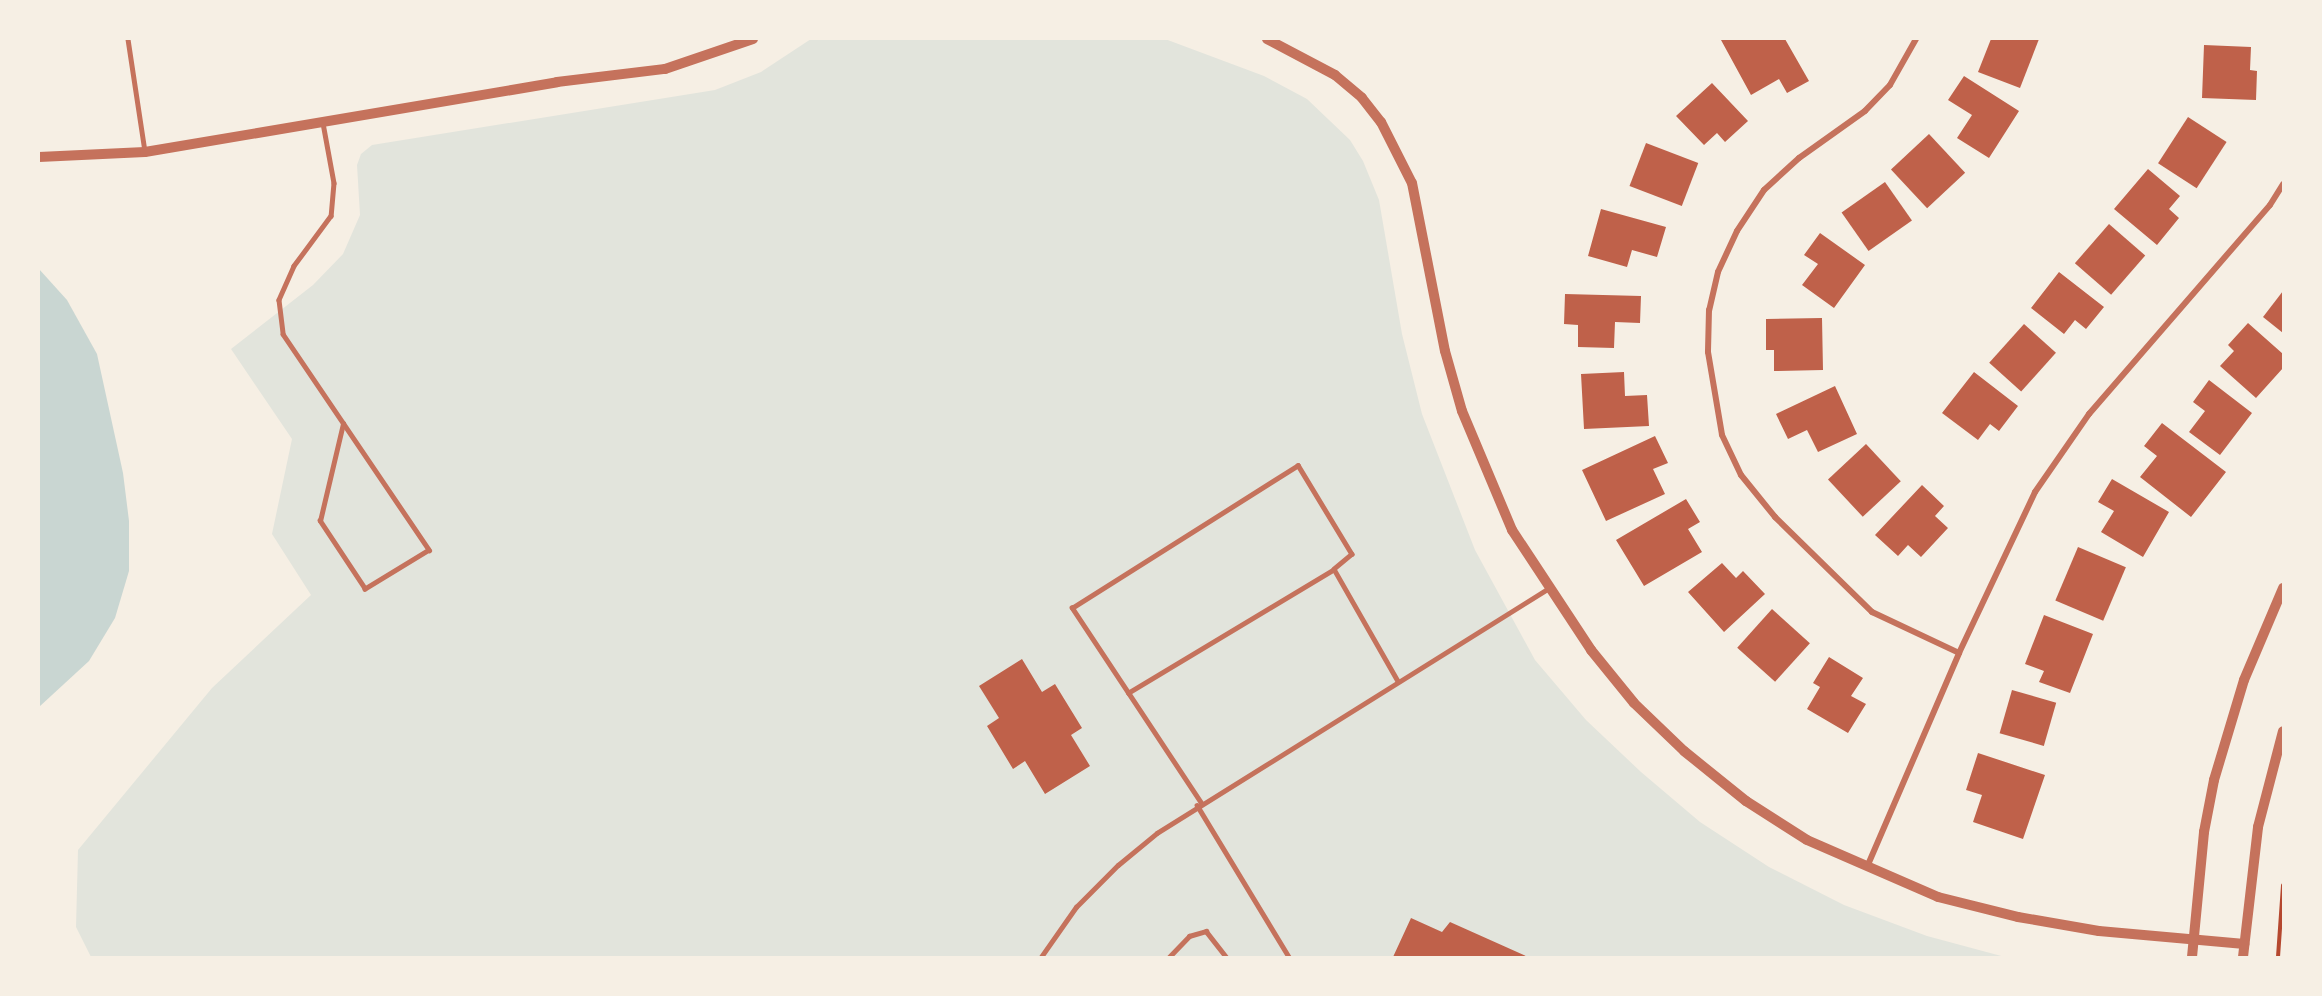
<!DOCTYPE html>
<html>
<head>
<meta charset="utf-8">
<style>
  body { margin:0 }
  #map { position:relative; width:2322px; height:996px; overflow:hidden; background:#f6efe4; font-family:"Roboto Condensed",sans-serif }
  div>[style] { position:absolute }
  .green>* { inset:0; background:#e2e4dc }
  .water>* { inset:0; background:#c9d6d2 }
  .building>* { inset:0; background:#bf614a; transform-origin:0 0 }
  .path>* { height:4px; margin:-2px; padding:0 2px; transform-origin:2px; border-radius:2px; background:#b5482f }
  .service>* { height:4.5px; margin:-2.25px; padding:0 2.25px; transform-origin:2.25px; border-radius:2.25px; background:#c5725c }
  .minor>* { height:6px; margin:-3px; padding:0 3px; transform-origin:3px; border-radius:3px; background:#c5725c }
  .tertiary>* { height:10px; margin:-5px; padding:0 5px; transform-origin:5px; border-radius:5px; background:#c5725c }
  span { translate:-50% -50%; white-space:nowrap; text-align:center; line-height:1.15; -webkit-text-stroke:5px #f6efe4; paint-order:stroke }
  .frame { position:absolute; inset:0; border:40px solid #f6efe4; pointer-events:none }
</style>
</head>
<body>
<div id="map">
  <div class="green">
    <i style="clip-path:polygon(811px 39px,1165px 39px,1264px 76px,1307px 99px,1350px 140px,1363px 161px,1379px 200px,1402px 334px,1422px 414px,1475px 550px,1535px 660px,1586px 720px,1641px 772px,1700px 822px,1769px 867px,1844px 905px,1927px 936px,2005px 957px,91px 957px,76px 927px,78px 850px,212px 688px,311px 595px,272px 534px,292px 439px,231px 349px,313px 285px,343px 254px,360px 215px,357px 165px,361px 154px,372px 145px,715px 90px,761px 72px)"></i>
  </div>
  <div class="water">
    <i style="clip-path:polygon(39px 269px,67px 300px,97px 354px,123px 473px,129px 521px,129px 571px,115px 618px,89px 661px,39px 707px)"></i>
  </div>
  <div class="building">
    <i style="clip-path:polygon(1785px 39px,1809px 81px,1787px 93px,1779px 79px,1751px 95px,1721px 40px)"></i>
    <i style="clip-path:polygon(1991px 39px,2039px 39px,2020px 88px,1978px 72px)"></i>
    <i style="clip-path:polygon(2204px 45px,2251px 47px,2250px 70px,2257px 71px,2256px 100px,2202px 98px)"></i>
    <i style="clip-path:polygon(1964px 76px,2019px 111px,1989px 158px,1957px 138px,1972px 115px,1948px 100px)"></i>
    <i style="clip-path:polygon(1712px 83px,1748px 121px,1725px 142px,1717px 133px,1704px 145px,1676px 116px)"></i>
    <i style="left:2188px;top:117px;width:46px;height:55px;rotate:33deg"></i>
    <i style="left:1929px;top:134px;width:53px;height:52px;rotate:47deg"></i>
    <i style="left:1646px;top:143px;width:56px;height:46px;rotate:21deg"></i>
    <i style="clip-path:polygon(2148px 169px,2180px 196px,2169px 209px,2179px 218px,2157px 245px,2114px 209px)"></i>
    <i style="left:1885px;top:182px;width:47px;height:53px;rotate:55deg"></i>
    <i style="clip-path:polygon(1601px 209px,1666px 227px,1657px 257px,1632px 250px,1627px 267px,1588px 256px)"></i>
    <i style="left:2109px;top:224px;width:48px;height:52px;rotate:41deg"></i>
    <i style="clip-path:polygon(1820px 233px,1865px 265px,1834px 308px,1802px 285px,1818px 264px,1804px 255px)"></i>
    <i style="clip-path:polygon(2059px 272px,2104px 307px,2086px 329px,2075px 320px,2064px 334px,2031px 308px)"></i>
    <i style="clip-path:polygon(2283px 291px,2283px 333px,2263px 317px)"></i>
    <i style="clip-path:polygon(1565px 294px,1641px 296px,1640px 323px,1615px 322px,1614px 348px,1578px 347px,1578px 325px,1564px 324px)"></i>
    <i style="clip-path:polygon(1822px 318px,1823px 370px,1774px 371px,1774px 350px,1766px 350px,1766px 319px)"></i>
    <i style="clip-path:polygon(2248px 323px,2283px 354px,2283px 368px,2256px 398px,2220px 366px,2234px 351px,2228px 345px)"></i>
    <i style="left:2024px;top:324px;width:43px;height:52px;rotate:42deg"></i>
    <i style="clip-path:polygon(1624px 372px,1625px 396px,1647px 395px,1649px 426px,1584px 429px,1581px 374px)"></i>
    <i style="clip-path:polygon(1974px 372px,2018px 406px,1999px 431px,1990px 424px,1978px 440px,1942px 413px)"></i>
    <i style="clip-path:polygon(2209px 380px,2252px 413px,2220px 455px,2189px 432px,2205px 411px,2193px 402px)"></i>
    <i style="clip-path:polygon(1835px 386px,1857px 434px,1818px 452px,1807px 430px,1788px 439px,1776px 414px)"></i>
    <i style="clip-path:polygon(2162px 423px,2226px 472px,2191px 517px,2140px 477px,2157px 456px,2144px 446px)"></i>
    <i style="clip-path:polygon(1655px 436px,1668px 463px,1653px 469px,1665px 494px,1606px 521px,1582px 470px)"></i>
    <i style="left:1866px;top:444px;width:51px;height:52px;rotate:47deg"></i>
    <i style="clip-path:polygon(2112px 479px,2169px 512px,2143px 557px,2101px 532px,2114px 511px,2098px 502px)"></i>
    <i style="clip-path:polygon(1922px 485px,1944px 506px,1935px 516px,1948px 528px,1921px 557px,1908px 545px,1898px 556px,1875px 535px)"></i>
    <i style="clip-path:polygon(1686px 499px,1700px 522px,1688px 529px,1702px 552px,1644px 586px,1616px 540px)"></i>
    <i style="left:2078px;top:547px;width:52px;height:58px;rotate:23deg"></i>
    <i style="clip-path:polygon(1722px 563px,1736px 578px,1743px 571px,1765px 594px,1724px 632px,1688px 592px)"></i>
    <i style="left:1772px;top:609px;width:51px;height:52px;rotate:42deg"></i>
    <i style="clip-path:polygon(2044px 615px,2093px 634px,2070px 693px,2039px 682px,2044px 671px,2025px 664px)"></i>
    <i style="clip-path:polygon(1829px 657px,1863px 678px,1851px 696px,1866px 704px,1848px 733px,1807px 709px,1820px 687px,1813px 683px)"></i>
    <i style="clip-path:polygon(1022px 659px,1042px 692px,1055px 684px,1082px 728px,1071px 735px,1090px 766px,1045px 794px,1025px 761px,1013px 769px,987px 726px,999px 718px,979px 686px)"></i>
    <i style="left:2012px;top:690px;width:46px;height:45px;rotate:16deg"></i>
    <i style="clip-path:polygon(1978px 753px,2045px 775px,2023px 839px,1973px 822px,1982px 795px,1966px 790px)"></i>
    <i style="clip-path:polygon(1411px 918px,1442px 932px,1450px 922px,1528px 957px,1393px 957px)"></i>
  </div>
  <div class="path">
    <i style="left:2278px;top:957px;width:72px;rotate:-86deg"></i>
  </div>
  <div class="service">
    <i style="left:128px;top:39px;width:114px;rotate:81.4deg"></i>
    <i style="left:323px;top:123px;width:61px;rotate:79.6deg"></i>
    <i style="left:334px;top:183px;width:33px;rotate:95deg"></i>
    <i style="left:331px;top:216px;width:62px;rotate:126.5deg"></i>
    <i style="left:294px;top:266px;width:37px;rotate:114deg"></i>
    <i style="left:279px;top:300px;width:34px;rotate:83deg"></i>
    <i style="left:283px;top:334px;width:261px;rotate:55.9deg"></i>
    <i style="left:429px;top:550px;width:75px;rotate:148.6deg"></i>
    <i style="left:365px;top:589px;width:82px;rotate:-123.5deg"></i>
    <i style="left:320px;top:521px;width:100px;rotate:-76.7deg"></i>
    <i style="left:1128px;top:693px;width:240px;rotate:-31deg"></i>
    <i style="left:1201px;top:803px;width:234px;rotate:-123.5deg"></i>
    <i style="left:1072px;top:608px;width:267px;rotate:-32.3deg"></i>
    <i style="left:1298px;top:465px;width:104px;rotate:58.8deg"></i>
    <i style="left:1352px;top:554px;width:23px;rotate:140deg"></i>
    <i style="left:1334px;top:569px;width:129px;rotate:60.3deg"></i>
    <i style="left:1197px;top:805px;width:178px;rotate:58.8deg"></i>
    <i style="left:1041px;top:957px;width:61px;rotate:-55deg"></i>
    <i style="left:1076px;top:907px;width:59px;rotate:-45deg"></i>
    <i style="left:1118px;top:865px;width:50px;rotate:-39.4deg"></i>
    <i style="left:1157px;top:833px;width:462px;rotate:-32deg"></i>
    <i style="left:1169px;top:957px;width:29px;rotate:-46deg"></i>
    <i style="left:1189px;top:936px;width:18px;rotate:-16deg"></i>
    <i style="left:1206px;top:931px;width:33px;rotate:52deg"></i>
  </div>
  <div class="minor">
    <i style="left:1916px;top:39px;width:53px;rotate:119.5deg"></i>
    <i style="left:1890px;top:85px;width:36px;rotate:134deg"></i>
    <i style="left:1865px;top:111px;width:81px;rotate:144.5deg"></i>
    <i style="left:1799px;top:158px;width:47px;rotate:137.6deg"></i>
    <i style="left:1764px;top:190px;width:49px;rotate:123.4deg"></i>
    <i style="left:1737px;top:231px;width:45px;rotate:114.9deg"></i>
    <i style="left:1718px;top:272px;width:39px;rotate:103deg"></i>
    <i style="left:1709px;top:310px;width:42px;rotate:91.4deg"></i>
    <i style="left:1708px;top:352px;width:84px;rotate:80.4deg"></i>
    <i style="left:1722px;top:435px;width:44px;rotate:64.6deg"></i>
    <i style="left:1741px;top:475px;width:54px;rotate:51deg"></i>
    <i style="left:1775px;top:517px;width:136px;rotate:44.4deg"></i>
    <i style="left:1872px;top:612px;width:96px;rotate:25.2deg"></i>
    <i style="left:1867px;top:867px;width:233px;rotate:-66.7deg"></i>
    <i style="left:1959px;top:653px;width:178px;rotate:-64.7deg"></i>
    <i style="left:2035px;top:492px;width:95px;rotate:-55.3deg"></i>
    <i style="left:2089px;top:414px;width:276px;rotate:-49.1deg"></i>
    <i style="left:2270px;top:205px;width:25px;rotate:-58deg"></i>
  </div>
  <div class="tertiary">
    <i style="left:1267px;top:39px;width:77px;rotate:27.9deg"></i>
    <i style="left:1335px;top:75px;width:35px;rotate:40deg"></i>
    <i style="left:1362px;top:98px;width:31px;rotate:52deg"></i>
    <i style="left:1381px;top:122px;width:68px;rotate:63.1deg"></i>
    <i style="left:1412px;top:183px;width:171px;rotate:78.9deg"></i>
    <i style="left:1445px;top:351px;width:62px;rotate:74.2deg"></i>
    <i style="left:1462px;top:411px;width:129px;rotate:67.2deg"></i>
    <i style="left:1512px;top:530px;width:144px;rotate:56.6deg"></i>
    <i style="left:1591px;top:650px;width:68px;rotate:50.9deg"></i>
    <i style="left:1634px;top:703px;width:69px;rotate:43.8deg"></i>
    <i style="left:1684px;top:751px;width:80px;rotate:38.9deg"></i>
    <i style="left:1746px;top:801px;width:72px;rotate:32.6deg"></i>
    <i style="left:1807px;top:840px;width:143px;rotate:23.5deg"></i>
    <i style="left:1938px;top:897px;width:82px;rotate:14deg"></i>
    <i style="left:2018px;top:917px;width:82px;rotate:9.8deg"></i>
    <i style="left:2099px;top:931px;width:146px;rotate:5.1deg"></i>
    <i style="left:39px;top:157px;width:106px;rotate:-2.7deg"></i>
    <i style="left:145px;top:152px;width:418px;rotate:-9.6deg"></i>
    <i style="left:557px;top:82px;width:109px;rotate:-6.9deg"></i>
    <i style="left:665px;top:69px;width:93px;rotate:-18.8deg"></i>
    <i style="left:2192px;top:957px;width:126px;rotate:-84.5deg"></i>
    <i style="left:2204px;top:832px;width:53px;rotate:-79.1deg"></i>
    <i style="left:2214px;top:780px;width:104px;rotate:-73.3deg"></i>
    <i style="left:2244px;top:680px;width:100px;rotate:-67deg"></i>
    <i style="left:2243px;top:957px;width:131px;rotate:-83.4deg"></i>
    <i style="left:2258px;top:827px;width:99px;rotate:-75.4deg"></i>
  </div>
  <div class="frame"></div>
</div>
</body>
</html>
